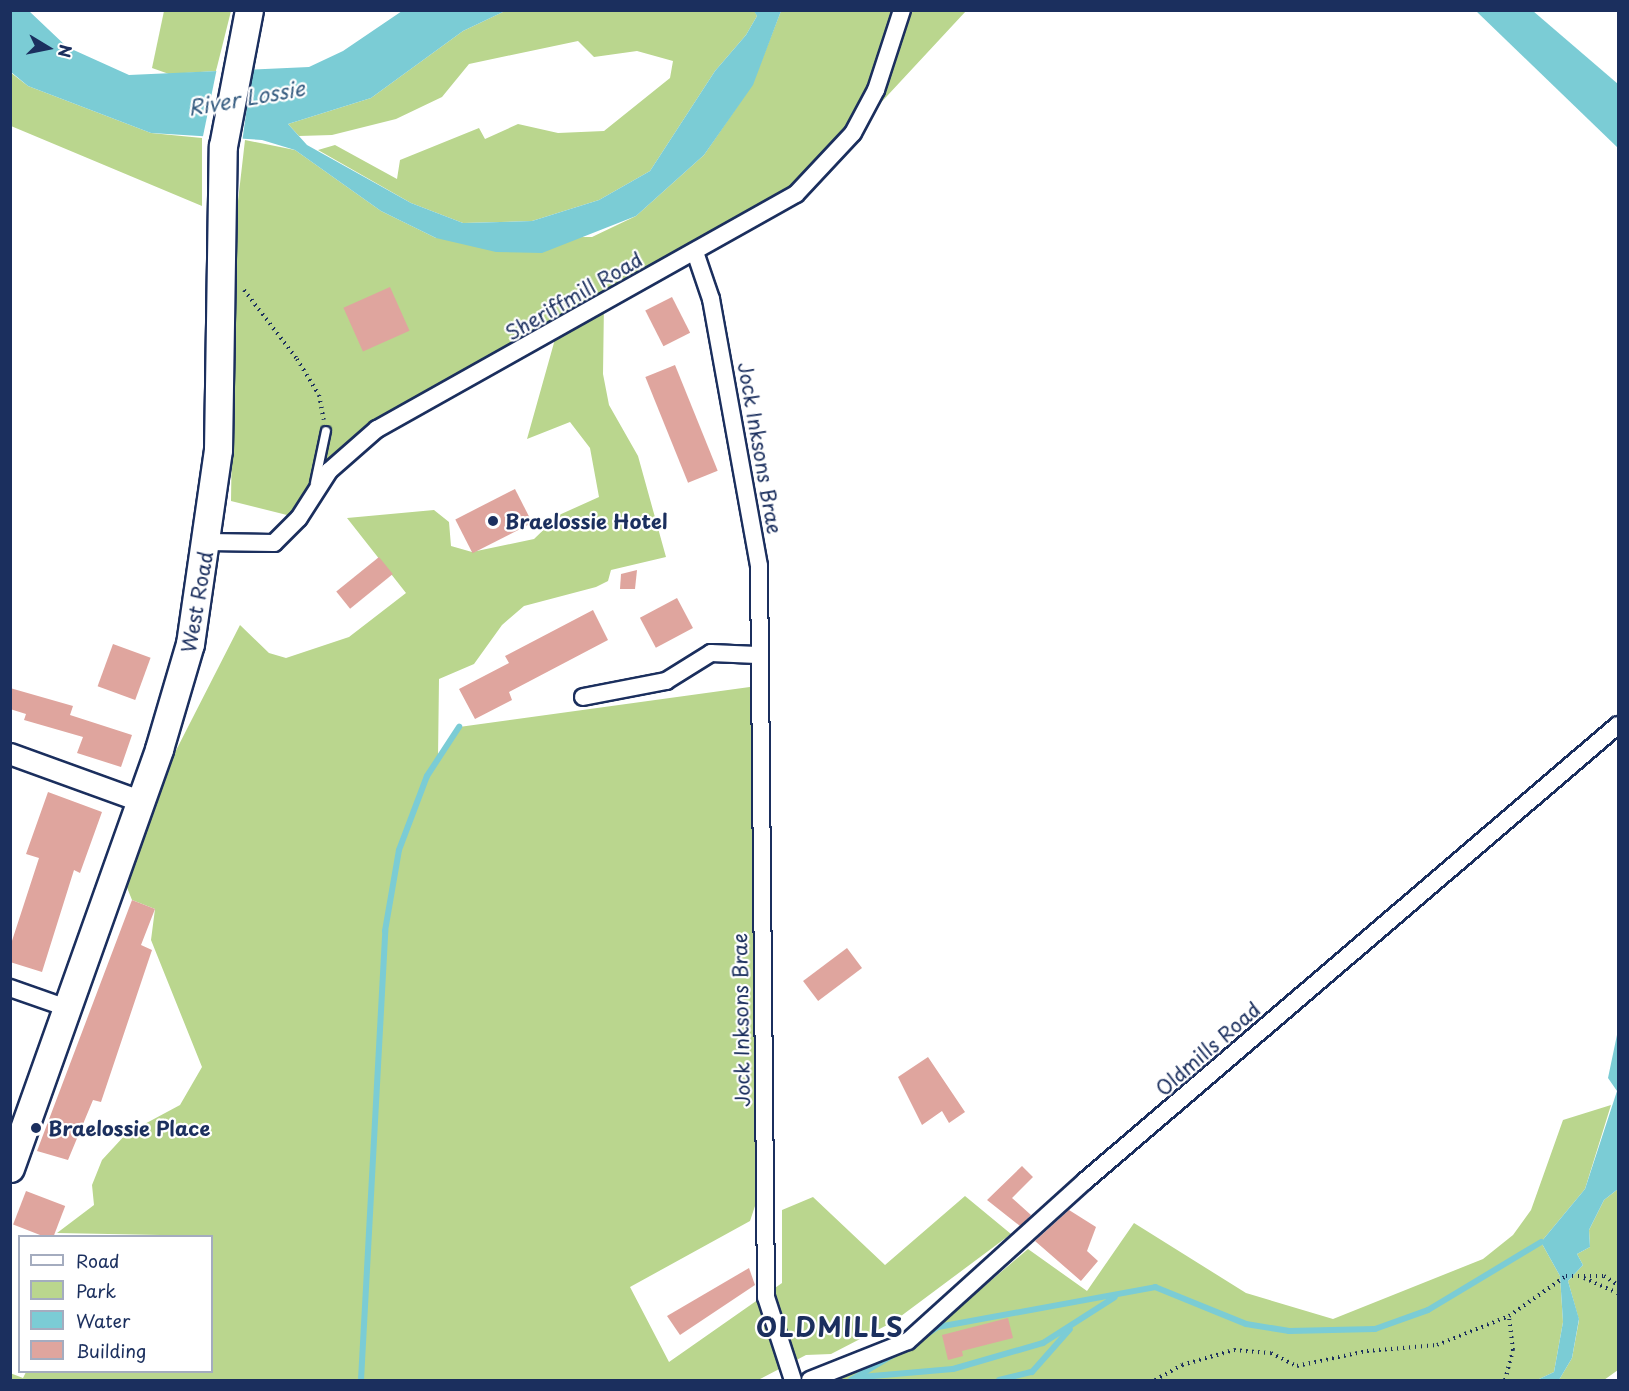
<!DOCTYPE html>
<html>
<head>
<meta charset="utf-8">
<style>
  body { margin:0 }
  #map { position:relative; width:1629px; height:1391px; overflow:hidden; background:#fff; font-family:"Playpen Sans",sans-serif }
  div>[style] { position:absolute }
  .green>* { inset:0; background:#bad68e }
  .water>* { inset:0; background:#7bccd5 }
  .pier>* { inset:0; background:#fff }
  .stream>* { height:6px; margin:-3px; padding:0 3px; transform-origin:3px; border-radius:3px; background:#7bccd5 }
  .building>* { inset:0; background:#dfa59e; transform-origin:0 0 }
  .path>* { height:4px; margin-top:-2px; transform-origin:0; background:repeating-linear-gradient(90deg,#1b2f5e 0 1.5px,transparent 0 6px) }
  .roads { filter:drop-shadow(2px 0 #1b2f5e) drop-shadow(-2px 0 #1b2f5e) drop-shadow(0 2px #1b2f5e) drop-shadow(0 -2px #1b2f5e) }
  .service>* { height:8px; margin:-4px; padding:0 4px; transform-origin:4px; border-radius:4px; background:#fff }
  .minor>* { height:16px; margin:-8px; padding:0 8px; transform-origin:8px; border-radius:8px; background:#fff }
  .tertiary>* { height:20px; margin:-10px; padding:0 10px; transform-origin:10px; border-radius:10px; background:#fff }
  .trunk>* { height:27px; margin:-13.5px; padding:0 13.5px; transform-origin:13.5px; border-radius:13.5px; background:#fff }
  .dots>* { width:16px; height:16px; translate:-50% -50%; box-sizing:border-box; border:3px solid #fff; border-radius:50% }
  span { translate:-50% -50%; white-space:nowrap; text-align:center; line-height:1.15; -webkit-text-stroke:4.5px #fff; paint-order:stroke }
  .street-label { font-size:20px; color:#1b2f5e }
  .poi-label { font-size:20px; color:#1b2f5e; font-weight:700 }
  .left { translate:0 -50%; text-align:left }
  .water-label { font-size:21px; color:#385e82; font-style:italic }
  .district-label { font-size:26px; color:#1b2f5e; font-weight:700; letter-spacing:1.5px }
  .frame { position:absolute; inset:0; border:12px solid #1b2f5e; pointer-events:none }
  .legend { position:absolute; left:18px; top:1235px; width:195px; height:138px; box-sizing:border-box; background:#fff; border:2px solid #a4acbf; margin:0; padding:8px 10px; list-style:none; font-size:18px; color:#1b2f5e }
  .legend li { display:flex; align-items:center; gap:12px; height:30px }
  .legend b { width:30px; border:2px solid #a4acbf }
  .north { position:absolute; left:18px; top:18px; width:60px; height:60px; -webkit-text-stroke:4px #fff; paint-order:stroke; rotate:100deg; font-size:16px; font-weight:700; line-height:24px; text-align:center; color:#1b2f5e }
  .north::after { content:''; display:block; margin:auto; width:21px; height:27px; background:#1b2f5e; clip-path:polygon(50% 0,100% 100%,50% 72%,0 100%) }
</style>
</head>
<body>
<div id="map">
  <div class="green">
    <i style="clip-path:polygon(754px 10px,757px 16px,746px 35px,715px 71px,650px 171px,599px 200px,532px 221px,463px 223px,411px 203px,318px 150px,335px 145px,397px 179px,400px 160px,479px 128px,485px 139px,518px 124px,558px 133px,604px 131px,670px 78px,673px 61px,637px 51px,594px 57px,578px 41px,469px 64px,442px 97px,396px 119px,332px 135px,299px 136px,288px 124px,371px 98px,463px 31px,505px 11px)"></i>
    <i style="clip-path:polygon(164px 11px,231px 11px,216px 71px,169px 74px,152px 68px)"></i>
    <i style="clip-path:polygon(781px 11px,966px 11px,796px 194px,604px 303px,603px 374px,609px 405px,638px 456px,666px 557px,611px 570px,608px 581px,596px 587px,524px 606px,502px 625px,474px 664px,439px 679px,438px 758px,459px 727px,757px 686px,764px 1179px,750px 1221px,630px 1287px,669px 1362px,782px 1283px,782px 1210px,813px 1197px,885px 1265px,965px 1196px,1011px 1234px,893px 1322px,831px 1354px,806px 1355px,758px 1380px,11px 1380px,10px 1373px,23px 1378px,26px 1372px,212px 1372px,212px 1236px,57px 1233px,94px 1205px,92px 1185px,102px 1160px,126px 1134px,180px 1105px,202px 1067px,151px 940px,155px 909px,132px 900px,126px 885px,165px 772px,240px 625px,269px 653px,286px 658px,349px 637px,406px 593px,347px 518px,434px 510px,449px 522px,451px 546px,472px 552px,534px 539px,559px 515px,599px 497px,590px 448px,570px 422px,527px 439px,557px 332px,377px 429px,299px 518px,231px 501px,235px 227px,245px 140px,295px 150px,381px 211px,436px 238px,592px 237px,636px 216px,704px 155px,752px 85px)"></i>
    <i style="clip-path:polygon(10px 72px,28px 86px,151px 133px,202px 138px,202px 206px,11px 126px)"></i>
    <i style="clip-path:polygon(1611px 1105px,1585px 1189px,1541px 1242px,1560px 1276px,1563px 1322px,1554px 1372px,1537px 1380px,829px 1380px,947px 1318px,1028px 1249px,1087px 1291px,1134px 1223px,1246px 1293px,1333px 1319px,1483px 1259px,1513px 1235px,1531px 1210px,1563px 1120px)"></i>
    <i style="clip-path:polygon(1618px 1189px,1618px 1370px,1604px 1380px,1559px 1380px,1572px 1358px,1579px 1320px,1568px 1281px,1583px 1265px,1577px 1254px,1590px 1247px,1589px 1230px,1604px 1200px)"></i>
  </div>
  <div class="water">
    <i style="clip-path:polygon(10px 11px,29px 11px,67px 47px,129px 75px,309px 67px,343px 51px,402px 11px,505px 11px,463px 31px,371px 98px,288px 124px,307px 145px,411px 203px,463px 223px,532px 221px,599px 200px,650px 171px,715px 71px,746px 35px,757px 16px,754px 11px,781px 11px,753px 85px,704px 155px,636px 216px,542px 253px,496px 252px,436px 238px,381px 211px,295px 150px,262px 140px,151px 133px,28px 86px,11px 72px)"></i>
    <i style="clip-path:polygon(1476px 11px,1533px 11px,1618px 84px,1618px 148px)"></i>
    <i style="clip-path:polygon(1618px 1030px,1618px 1189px,1604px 1200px,1589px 1230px,1590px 1247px,1577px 1254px,1583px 1265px,1568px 1281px,1579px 1319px,1572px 1358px,1559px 1380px,1537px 1380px,1554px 1372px,1563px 1322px,1560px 1276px,1541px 1242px,1585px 1189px,1617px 1091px,1608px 1078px)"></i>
  </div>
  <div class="pier">
    <i style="clip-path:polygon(253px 63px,242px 143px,202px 141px,217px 68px)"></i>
  </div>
  <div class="stream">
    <i style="left:924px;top:1336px;width:17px;rotate:-33deg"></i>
    <i style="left:938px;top:1327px;width:221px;rotate:-10.4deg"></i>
    <i style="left:1155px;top:1287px;width:98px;rotate:22.1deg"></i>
    <i style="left:1246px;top:1324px;width:44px;rotate:9.2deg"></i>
    <i style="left:1289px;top:1331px;width:86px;rotate:-1.3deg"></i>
    <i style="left:1375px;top:1329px;width:56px;rotate:-19.7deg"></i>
    <i style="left:1428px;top:1310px;width:132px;rotate:-31deg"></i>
    <i style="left:861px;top:1377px;width:92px;rotate:-5deg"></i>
    <i style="left:953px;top:1369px;width:94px;rotate:-16.1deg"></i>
    <i style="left:1043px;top:1343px;width:85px;rotate:-32.6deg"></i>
    <i style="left:361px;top:1380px;width:450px;rotate:-86.9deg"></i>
    <i style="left:385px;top:931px;width:82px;rotate:-80.2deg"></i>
    <i style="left:399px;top:850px;width:79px;rotate:-69.3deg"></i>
    <i style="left:427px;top:776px;width:59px;rotate:-56.9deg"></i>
    <i style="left:851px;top:1380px;width:55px;rotate:-30.8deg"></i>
    <i style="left:999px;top:1380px;width:34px;rotate:-14deg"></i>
    <i style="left:1032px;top:1372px;width:57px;rotate:-48.5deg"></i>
  </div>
  <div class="building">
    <i style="left:390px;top:287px;width:48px;height:51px;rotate:66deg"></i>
    <i style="left:672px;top:297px;width:40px;height:30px;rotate:63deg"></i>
    <i style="left:675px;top:365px;width:114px;height:32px;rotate:68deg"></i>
    <i style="left:515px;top:489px;width:38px;height:67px;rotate:63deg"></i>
    <i style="left:379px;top:557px;width:22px;height:55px;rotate:51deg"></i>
    <i style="clip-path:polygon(637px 570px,635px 589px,620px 589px,621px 574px)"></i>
    <i style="left:677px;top:598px;width:34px;height:42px;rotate:62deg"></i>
    <i style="clip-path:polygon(593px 610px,608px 640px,509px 692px,512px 700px,475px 719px,459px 689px,509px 663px,505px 656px)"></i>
    <i style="left:113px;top:644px;width:40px;height:45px;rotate:20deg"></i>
    <i style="clip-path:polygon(10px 688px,73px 706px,70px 715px,132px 735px,121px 767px,77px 753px,83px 737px,24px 720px,26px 714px,10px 709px)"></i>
    <i style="clip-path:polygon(48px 792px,102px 812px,80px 873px,74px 870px,42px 972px,10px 962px,10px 947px,39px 858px,26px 854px)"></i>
    <i style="clip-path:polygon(132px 900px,155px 909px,141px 945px,152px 950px,101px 1102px,93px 1100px,68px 1160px,37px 1151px)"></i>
    <i style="left:847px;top:948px;width:25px;height:55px;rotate:53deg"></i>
    <i style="clip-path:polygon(928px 1057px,965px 1112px,949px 1123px,942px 1111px,922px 1125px,898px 1077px)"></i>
    <i style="clip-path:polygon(1022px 1166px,1033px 1177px,1012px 1198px,1031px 1215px,1020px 1226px,987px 1200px)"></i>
    <i style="left:26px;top:1191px;width:42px;height:36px;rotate:21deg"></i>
    <i style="clip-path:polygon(1069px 1210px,1096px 1227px,1087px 1251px,1098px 1261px,1081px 1281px,1035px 1241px)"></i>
    <i style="clip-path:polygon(749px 1268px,755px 1285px,680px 1335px,667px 1316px)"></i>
    <i style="clip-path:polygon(1008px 1318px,1013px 1338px,962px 1351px,963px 1356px,948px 1360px,942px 1335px)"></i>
  </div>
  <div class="path">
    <i style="left:244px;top:290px;width:87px;rotate:52.5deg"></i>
    <i style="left:297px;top:359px;width:42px;rotate:58.6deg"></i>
    <i style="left:319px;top:395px;width:25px;rotate:79deg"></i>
    <i style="left:1584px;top:1278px;width:37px;rotate:24deg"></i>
    <i style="left:1155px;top:1380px;width:31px;rotate:-29deg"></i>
    <i style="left:1182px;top:1365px;width:54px;rotate:-16.1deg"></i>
    <i style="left:1234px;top:1350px;width:37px;rotate:5deg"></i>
    <i style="left:1271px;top:1353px;width:29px;rotate:27deg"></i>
    <i style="left:1297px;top:1366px;width:72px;rotate:-12.1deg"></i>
    <i style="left:1367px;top:1351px;width:70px;rotate:-4.9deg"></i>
    <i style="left:1437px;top:1345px;width:78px;rotate:-21.9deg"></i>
    <i style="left:1505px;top:1380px;width:31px;rotate:-75deg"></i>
    <i style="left:1513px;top:1350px;width:34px;rotate:-97deg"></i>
    <i style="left:1509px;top:1316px;width:70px;rotate:-35.1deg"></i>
    <i style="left:1566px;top:1276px;width:38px"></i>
    <i style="left:1604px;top:1276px;width:17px;rotate:33deg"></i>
  </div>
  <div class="roads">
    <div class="service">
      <i style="left:315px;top:483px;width:53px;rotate:-78.1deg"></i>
    </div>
    <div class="minor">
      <i style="left:695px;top:252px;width:50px;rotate:71.2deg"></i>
      <i style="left:711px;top:299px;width:271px;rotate:79.8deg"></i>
      <i style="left:759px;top:566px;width:731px;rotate:89.45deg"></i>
      <i style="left:766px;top:1297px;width:87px;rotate:72deg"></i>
      <i style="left:208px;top:542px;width:66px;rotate:0.9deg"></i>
      <i style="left:274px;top:543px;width:35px;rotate:-45deg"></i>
      <i style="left:299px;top:518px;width:56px;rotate:-57.4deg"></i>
      <i style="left:329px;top:471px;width:64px;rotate:-41.2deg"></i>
      <i style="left:377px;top:429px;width:480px;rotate:-29.3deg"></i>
      <i style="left:796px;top:194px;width:83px;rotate:-46.9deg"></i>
      <i style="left:853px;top:133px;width:49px;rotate:-61.9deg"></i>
      <i style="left:876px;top:90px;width:84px;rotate:-72deg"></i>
      <i style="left:583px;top:697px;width:85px;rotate:-10.9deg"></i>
      <i style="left:666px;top:681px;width:53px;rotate:-31.9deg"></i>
      <i style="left:711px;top:653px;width:46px;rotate:2.5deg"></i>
      <i style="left:10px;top:988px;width:60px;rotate:19.3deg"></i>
      <i style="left:810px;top:1380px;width:105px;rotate:-21.7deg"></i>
      <i style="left:908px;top:1341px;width:239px;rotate:-42.1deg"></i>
      <i style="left:1085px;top:1181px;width:701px;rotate:-40.55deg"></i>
    </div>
    <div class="tertiary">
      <i style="left:10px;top:754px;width:138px;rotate:19.9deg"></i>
    </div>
    <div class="trunk">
      <i style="left:10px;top:1168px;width:445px;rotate:-70.4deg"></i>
      <i style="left:159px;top:749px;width:109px;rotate:-73.6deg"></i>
      <i style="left:190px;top:644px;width:196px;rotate:-81.8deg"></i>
      <i style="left:218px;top:450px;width:304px;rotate:-89.1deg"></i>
      <i style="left:223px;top:146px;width:138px;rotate:-79.2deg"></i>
    </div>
  </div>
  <div class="dots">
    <i style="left:493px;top:521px;background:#1b2f5e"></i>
    <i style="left:36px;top:1128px;background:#1b2f5e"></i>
  </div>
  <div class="street-label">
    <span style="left:574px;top:296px;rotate:-30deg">Sheriffmill Road</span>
    <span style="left:760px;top:448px;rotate:80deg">Jock Inksons Brae</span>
    <span style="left:197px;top:602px;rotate:-80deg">West Road</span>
    <span style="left:741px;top:1020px;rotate:-91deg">Jock Inksons Brae</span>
    <span style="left:1208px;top:1049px;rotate:-41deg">Oldmills Road</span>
  </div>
  <div class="poi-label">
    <span class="left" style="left:505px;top:521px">Braelossie Hotel</span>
    <span class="left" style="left:48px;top:1128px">Braelossie Place</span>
  </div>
  <div class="water-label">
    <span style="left:246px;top:97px;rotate:-10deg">River Lossie</span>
  </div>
  <div class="district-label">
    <span style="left:830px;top:1327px">OLDMILLS</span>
  </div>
  <div class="frame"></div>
  <ul class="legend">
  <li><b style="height:8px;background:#fff"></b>Road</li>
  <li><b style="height:16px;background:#bad68e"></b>Park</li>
  <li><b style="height:16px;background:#7bccd5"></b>Water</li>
  <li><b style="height:16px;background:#dfa59e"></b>Building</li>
  </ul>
  <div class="north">N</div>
</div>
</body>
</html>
